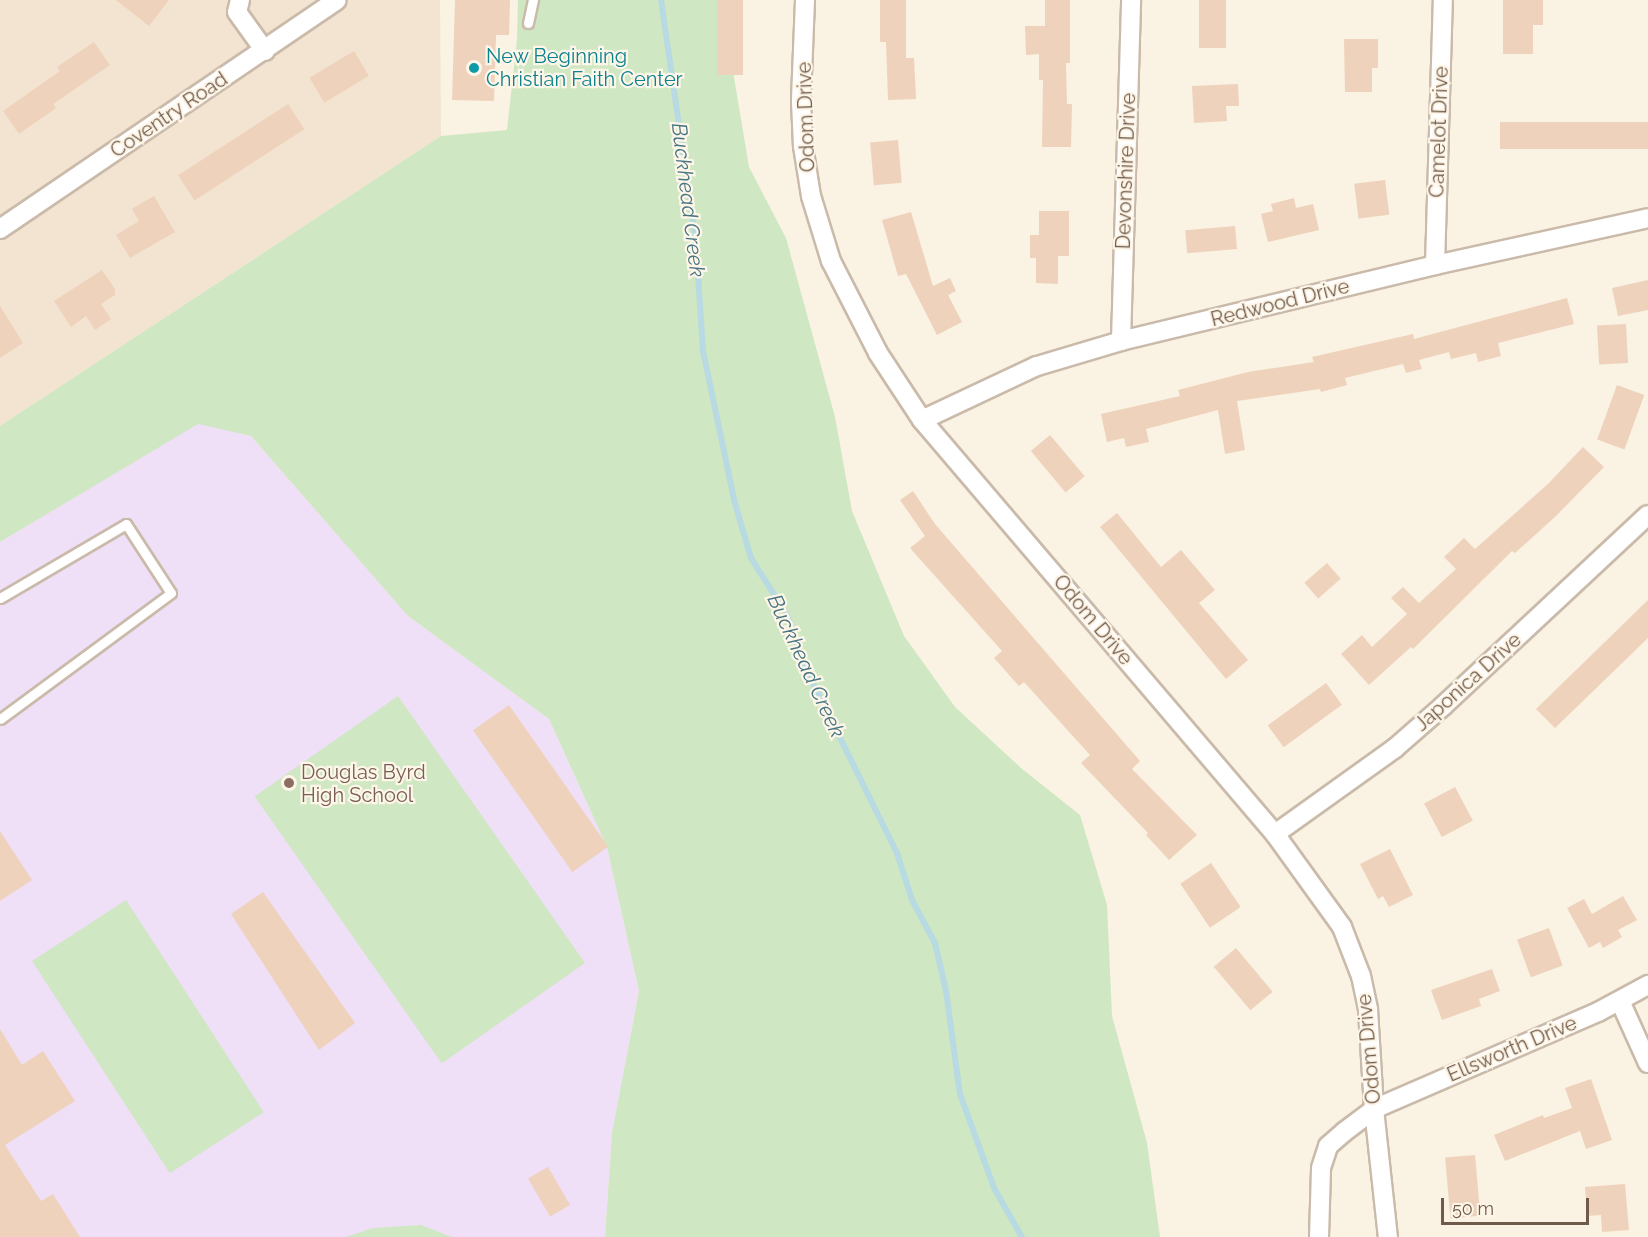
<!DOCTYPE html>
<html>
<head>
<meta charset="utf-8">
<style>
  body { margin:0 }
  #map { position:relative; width:1648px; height:1237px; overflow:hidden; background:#faf2e2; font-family:Raleway,sans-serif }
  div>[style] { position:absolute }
  .residential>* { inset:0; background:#f2e4d1 }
  .education>* { inset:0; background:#efdff7 }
  .green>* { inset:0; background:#cfe7c2; transform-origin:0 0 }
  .stream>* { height:6px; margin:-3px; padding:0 3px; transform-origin:3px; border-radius:3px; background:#b8dae2 }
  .building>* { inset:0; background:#eed2bc; transform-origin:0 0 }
  .roads { filter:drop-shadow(2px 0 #cabaaa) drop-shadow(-2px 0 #cabaaa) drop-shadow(0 2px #cabaaa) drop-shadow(0 -2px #cabaaa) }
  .service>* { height:9px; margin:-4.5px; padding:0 4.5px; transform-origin:4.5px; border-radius:4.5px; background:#fff }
  .minor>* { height:18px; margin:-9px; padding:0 9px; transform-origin:9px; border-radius:9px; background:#fff }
  .dots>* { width:16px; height:16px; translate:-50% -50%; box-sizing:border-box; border:3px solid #fef6e8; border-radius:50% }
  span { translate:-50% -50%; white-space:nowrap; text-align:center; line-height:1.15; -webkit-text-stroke:4.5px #fef6e8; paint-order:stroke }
  .culture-label { font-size:20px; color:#0d838f }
  .left { translate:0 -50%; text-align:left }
  .street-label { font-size:20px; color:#705a4a }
  .education-label { font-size:20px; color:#785e54 }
  .water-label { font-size:21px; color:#467583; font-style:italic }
  .scale { position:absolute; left:1441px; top:1198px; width:148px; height:27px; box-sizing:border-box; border:3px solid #705a4a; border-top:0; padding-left:8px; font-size:18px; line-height:21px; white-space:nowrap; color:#705a4a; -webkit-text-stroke:4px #fef6e8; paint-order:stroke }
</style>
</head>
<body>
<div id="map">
  <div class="residential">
    <i style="clip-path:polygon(0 0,440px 0,441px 136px,0 426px)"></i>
  </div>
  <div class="education">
    <i style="clip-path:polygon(198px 423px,251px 436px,408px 616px,549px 719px,607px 847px,639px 991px,612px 1133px,605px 1237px,0 1237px,0 542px)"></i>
  </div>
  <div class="green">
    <i style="clip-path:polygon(518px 0,721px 0,749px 167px,786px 238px,835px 417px,852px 511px,904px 636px,955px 707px,1021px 768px,1080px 815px,1107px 905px,1112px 1016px,1147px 1143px,1160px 1237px,605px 1237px,612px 1133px,639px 991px,607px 847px,549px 719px,408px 616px,251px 436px,198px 424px,0 542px,0 426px,441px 136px,507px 130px,517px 39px)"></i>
    <i style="left:398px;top:696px;width:326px;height:175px;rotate:55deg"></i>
    <i style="left:126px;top:900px;width:253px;height:112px;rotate:57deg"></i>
    <i style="clip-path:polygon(421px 1225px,452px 1237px,346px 1237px,373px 1228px)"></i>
  </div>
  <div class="stream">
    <i style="left:661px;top:0;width:246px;rotate:81.8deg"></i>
    <i style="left:696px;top:243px;width:108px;rotate:86.3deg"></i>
    <i style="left:703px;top:351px;width:152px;rotate:78.2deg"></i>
    <i style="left:734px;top:500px;width:60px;rotate:73.7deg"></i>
    <i style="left:751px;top:558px;width:67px;rotate:57.7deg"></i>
    <i style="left:787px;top:615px;width:55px;rotate:70.9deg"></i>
    <i style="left:805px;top:667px;width:208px;rotate:63.7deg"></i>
    <i style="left:897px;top:853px;width:49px;rotate:72.3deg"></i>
    <i style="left:912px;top:900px;width:49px;rotate:61.9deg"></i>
    <i style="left:935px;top:943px;width:49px;rotate:77.1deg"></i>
    <i style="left:946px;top:991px;width:104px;rotate:82.3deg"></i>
    <i style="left:960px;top:1094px;width:100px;rotate:70.1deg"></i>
    <i style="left:994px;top:1188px;width:56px;rotate:60.3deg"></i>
  </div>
  <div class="building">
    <i style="clip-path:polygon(116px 0,169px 0,149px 26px)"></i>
    <i style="clip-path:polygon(455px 0,510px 0,509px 35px,496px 35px,494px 101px,452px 100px)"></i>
    <i style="left:717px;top:0;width:26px;height:75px"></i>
    <i style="clip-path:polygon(880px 0,906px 0,906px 58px,914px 58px,916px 99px,888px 100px,886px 42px,880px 42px)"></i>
    <i style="clip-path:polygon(1045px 0,1070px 0,1070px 63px,1066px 63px,1067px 104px,1072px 104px,1071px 147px,1042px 147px,1043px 80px,1039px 80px,1039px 54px,1026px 55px,1025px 26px,1045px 26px)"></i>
    <i style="left:1199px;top:0;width:27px;height:48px"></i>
    <i style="clip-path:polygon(1503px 0,1543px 0,1543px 25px,1533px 25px,1533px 54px,1503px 54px)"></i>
    <i style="clip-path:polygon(1344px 39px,1378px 39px,1378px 68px,1372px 68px,1372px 92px,1345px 92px)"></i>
    <i style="clip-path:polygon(94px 42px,110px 65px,53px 104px,56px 108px,19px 134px,3px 111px,60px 71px,57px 67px)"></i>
    <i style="left:354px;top:51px;width:29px;height:52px;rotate:59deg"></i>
    <i style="clip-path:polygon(1238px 84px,1239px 106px,1226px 106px,1227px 121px,1194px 123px,1192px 86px)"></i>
    <i style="left:288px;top:104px;width:30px;height:131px;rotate:57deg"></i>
    <i style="left:1648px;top:122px;width:27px;height:148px;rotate:90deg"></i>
    <i style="left:898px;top:140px;width:43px;height:28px;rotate:85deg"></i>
    <i style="left:1385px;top:180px;width:35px;height:31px;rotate:83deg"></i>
    <i style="clip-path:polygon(154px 196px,175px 232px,130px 258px,116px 235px,139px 221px,132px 209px)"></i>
    <i style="clip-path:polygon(1294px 198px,1296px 208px,1313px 204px,1319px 230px,1268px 242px,1261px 214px,1273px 211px,1271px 204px)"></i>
    <i style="clip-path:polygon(1039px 211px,1069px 211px,1069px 256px,1058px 256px,1058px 284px,1036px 283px,1036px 258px,1030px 258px,1030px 235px,1039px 235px)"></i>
    <i style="clip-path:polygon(911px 212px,933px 286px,950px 278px,956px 291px,948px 295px,962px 322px,937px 335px,906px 274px,898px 276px,882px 220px)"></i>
    <i style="left:1235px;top:226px;width:23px;height:50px;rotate:85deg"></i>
    <i style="clip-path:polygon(102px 270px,115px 289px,115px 295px,101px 304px,111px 319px,95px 330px,86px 316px,71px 327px,54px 301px)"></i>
    <i style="clip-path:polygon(1648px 280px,1648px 310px,1618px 316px,1612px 288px)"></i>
    <i style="clip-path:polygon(1567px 298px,1574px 324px,1498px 343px,1501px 356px,1478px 362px,1476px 353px,1451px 359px,1449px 352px,1419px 360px,1422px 369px,1406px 373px,1403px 364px,1345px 378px,1347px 385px,1321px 392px,1320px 389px,1237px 401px,1245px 450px,1225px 454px,1218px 410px,1146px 429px,1149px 442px,1126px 447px,1124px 438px,1107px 442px,1101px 414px,1180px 396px,1178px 390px,1248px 372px,1314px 362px,1312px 357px,1413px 334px,1414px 339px)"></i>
    <i style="clip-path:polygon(0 306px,23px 343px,0 358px)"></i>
    <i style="left:1626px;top:324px;width:39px;height:29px;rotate:87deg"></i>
    <i style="left:1617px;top:385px;width:29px;height:58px;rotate:20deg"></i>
    <i style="left:1050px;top:435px;width:54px;height:25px;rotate:50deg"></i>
    <i style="clip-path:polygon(1583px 447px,1604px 467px,1556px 516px,1515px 553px,1512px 551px,1413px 649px,1411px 647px,1369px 685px,1341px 654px,1362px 635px,1372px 647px,1407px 614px,1391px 598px,1403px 587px,1419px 603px,1456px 569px,1444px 557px,1464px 538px,1475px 549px,1548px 484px)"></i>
    <i style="clip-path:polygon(913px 491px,935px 524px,1140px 761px,1132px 769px,1197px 835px,1169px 860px,1146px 835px,1148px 833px,1081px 763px,1090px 755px,1024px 682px,1019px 686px,994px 658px,1002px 651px,910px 548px,925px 536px,900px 500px)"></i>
    <i style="clip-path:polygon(1117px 513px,1161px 567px,1181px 550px,1215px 590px,1199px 603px,1248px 660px,1226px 679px,1100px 527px)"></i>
    <i style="left:1327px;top:563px;width:21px;height:30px;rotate:49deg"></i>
    <i style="clip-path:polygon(1648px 600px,1648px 638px,1555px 728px,1536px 709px)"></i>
    <i style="left:1326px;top:683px;width:27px;height:72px;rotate:54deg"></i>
    <i style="left:509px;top:705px;width:173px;height:44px;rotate:55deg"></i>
    <i style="left:1455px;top:787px;width:38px;height:35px;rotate:62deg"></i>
    <i style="clip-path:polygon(0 831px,32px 880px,0 901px)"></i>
    <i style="clip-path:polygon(1390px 849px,1413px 895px,1389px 907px,1383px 896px,1378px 899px,1360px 864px)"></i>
    <i style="left:1211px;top:863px;width:53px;height:37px;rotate:56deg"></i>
    <i style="clip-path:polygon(263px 892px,355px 1023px,319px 1050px,231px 914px)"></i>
    <i style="clip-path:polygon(1623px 896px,1637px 920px,1618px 930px,1622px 937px,1603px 948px,1600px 942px,1589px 948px,1567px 908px,1584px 899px,1592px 914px)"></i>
    <i style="left:1549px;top:928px;width:40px;height:34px;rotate:70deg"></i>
    <i style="left:1236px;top:948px;width:57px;height:29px;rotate:50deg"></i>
    <i style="clip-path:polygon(1492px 969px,1500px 991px,1479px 999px,1481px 1006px,1442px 1020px,1431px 990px)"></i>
    <i style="clip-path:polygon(0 1029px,22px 1065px,43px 1051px,75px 1101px,5px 1145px,41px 1201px,53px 1194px,80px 1237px,0 1237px)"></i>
    <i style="clip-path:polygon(1591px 1079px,1612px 1140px,1586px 1149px,1580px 1131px,1505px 1161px,1494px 1135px,1543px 1115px,1544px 1118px,1572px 1108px,1565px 1088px)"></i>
    <i style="left:1475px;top:1155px;width:61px;height:30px;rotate:85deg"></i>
    <i style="left:548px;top:1167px;width:44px;height:23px;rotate:60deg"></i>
    <i style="clip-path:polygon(1625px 1184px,1629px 1230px,1602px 1232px,1601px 1215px,1587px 1216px,1585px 1187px)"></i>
  </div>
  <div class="roads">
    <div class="service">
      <i style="left:528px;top:23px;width:24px;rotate:-78deg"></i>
      <i style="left:0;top:598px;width:146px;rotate:-30.4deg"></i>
      <i style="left:126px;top:524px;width:82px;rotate:56.9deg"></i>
      <i style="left:171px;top:593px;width:212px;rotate:143.6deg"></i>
    </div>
    <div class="minor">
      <i style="left:240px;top:0;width:12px;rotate:104deg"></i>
      <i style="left:237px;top:12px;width:48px;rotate:54.3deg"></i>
      <i style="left:805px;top:0;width:101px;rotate:92.3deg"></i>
      <i style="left:801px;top:101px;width:45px;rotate:87.5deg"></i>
      <i style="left:803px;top:146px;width:51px;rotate:80.9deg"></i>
      <i style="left:811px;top:196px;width:68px;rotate:72.9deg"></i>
      <i style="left:831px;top:261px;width:103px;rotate:62.9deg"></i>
      <i style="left:878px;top:353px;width:80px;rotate:56.7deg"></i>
      <i style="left:922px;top:420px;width:544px;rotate:49.55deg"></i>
      <i style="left:1275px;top:834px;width:115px;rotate:54.2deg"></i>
      <i style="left:1342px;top:927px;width:53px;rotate:68.8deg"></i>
      <i style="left:1361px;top:976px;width:35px;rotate:78deg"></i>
      <i style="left:1368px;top:1010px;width:99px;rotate:86.5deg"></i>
      <i style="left:1374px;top:1109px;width:129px;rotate:83.8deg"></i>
      <i style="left:0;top:229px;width:407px;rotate:-34.2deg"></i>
      <i style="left:1435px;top:265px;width:265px;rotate:-88.3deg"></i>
      <i style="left:1121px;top:341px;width:341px;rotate:-88.3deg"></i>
      <i style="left:922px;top:420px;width:127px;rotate:-25.2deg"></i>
      <i style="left:1037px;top:366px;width:88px;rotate:-16.6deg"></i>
      <i style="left:1121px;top:341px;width:323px;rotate:-13.6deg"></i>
      <i style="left:1435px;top:265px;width:218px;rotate:-12.4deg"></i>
      <i style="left:1275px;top:834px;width:148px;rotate:-35.6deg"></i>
      <i style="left:1395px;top:748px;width:64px;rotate:-41.2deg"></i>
      <i style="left:1443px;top:706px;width:280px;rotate:-43deg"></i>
      <i style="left:1620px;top:1001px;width:68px;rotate:65.7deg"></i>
      <i style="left:1319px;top:1237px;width:69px;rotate:-88.3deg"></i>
      <i style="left:1321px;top:1168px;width:23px;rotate:-72deg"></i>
      <i style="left:1328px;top:1146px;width:21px;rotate:-41deg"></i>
      <i style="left:1344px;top:1132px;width:38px;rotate:-37deg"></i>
      <i style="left:1374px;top:1109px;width:244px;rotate:-23.4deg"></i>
      <i style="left:1598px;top:1012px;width:57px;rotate:-28.4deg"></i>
    </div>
  </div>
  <div class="dots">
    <i style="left:474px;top:68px;background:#0f9aa8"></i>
    <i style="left:289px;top:783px;background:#8d6e63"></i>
  </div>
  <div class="culture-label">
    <span class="left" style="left:486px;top:68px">New Beginning<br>Christian Faith Center</span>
  </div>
  <div class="street-label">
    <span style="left:169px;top:115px;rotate:-34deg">Coventry Road</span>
    <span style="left:806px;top:117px;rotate:-92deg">Odom Drive</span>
    <span style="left:1439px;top:132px;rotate:-88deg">Camelot Drive</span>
    <span style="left:1126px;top:171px;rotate:-88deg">Devonshire Drive</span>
    <span style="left:1280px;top:303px;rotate:-14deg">Redwood Drive</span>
    <span style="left:1093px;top:620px;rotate:50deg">Odom Drive</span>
    <span style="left:1468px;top:682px;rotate:-42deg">Japonica Drive</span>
    <span style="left:1369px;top:1049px;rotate:-95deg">Odom Drive</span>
    <span style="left:1512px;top:1049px;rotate:-23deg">Ellsworth Drive</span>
  </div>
  <div class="education-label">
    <span class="left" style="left:301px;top:784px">Douglas Byrd<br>High School</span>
  </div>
  <div class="water-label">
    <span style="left:688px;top:200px;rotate:83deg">Buckhead Creek</span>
    <span style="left:806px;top:666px;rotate:65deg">Buckhead Creek</span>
  </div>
  <div class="scale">50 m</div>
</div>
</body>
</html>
